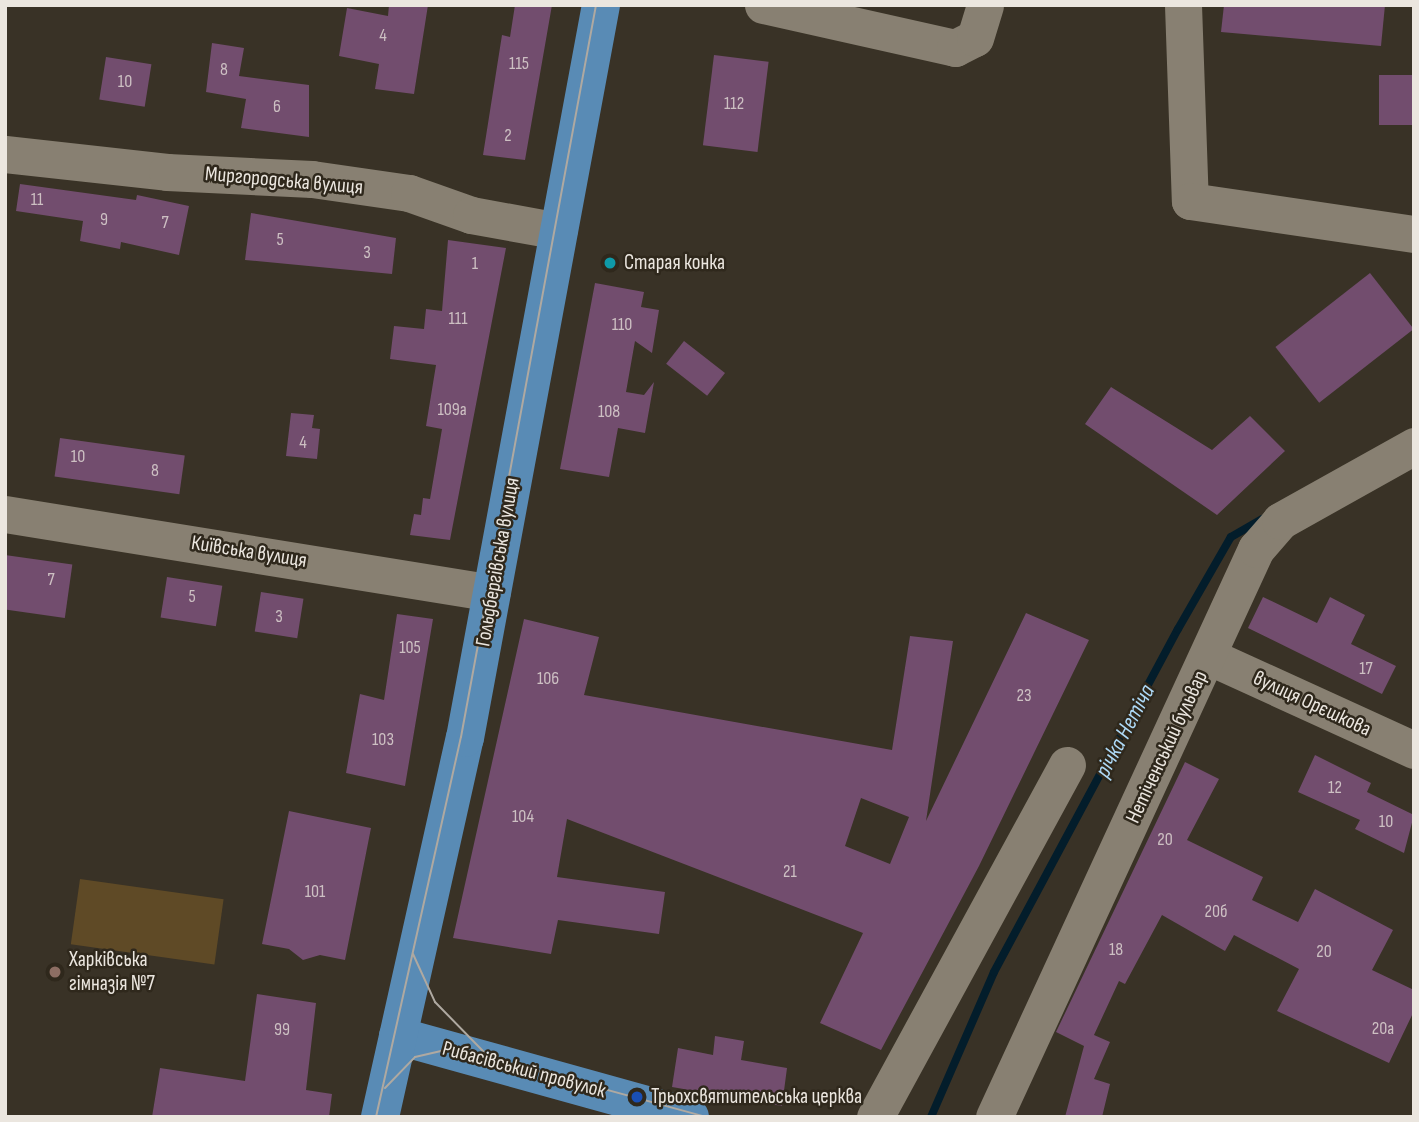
<!DOCTYPE html>
<html>
<head>
<meta charset="utf-8">
<style>
  body { margin:0 }
  #map { position:relative; width:1419px; height:1122px; overflow:hidden; background:#393226; font-family:"Sofia Sans Condensed",sans-serif }
  div>[style] { position:absolute }
  .green>* { inset:0; background:#5f4a26; transform-origin:0 0 }
  .stream>* { height:8px; margin:-4px; padding:0 4px; transform-origin:4px; border-radius:4px; background:#031d2b }
  .building>* { inset:0; background:#724d6e; transform-origin:0 0 }
  .minor>* { height:37px; margin:-18.5px; padding:0 18.5px; transform-origin:18.5px; border-radius:18.5px; background:#888072 }
  .major>* { height:38px; margin:-19px; padding:0 19px; transform-origin:19px; border-radius:19px; background:#598bb5 }
  .tram>* { height:2px; margin:-1px; padding:0 1px; transform-origin:1px; border-radius:1px; background:#afa9a1 }
  .dots>* { width:19px; height:19px; translate:-50% -50%; box-sizing:border-box; border:4px solid #2f281c; border-radius:50% }
  span { translate:-50% -50%; white-space:nowrap; text-align:center; line-height:1.15; -webkit-text-stroke:5px #2f281c; paint-order:stroke }
  .number-label { font-size:18px; color:#cdc0c3 }
  .number-label span { -webkit-text-stroke-width:0 }
  .street-label { font-size:21px; color:#ebe6df }
  .poi-label { font-size:21px; color:#ebe6df }
  .left { translate:0 -50%; text-align:left }
  .water-label { font-size:23px; color:#aed9f6; font-style:italic }
  .frame { position:absolute; inset:0; border:7px solid #ebe6df; pointer-events:none }
</style>
</head>
<body>
<div id="map">
  <div class="green">
    <i style="left:80px;top:879px;width:145px;height:66px;rotate:8deg"></i>
  </div>
  <div class="stream">
    <i style="left:931px;top:1117px;width:158px;rotate:-66.5deg"></i>
    <i style="left:994px;top:972px;width:389px;rotate:-61.8deg"></i>
    <i style="left:1178px;top:629px;width:106px;rotate:-60.1deg"></i>
    <i style="left:1231px;top:537px;width:36px;rotate:-30deg"></i>
  </div>
  <div class="building">
    <i style="clip-path:polygon(389px 5px,428px 5px,414px 94px,375px 89px,379px 64px,339px 56px,347px 8px,388px 16px)"></i>
    <i style="clip-path:polygon(515px 5px,552px 5px,525px 160px,483px 155px,502px 35px,510px 37px)"></i>
    <i style="clip-path:polygon(1224px 5px,1385px 5px,1381px 46px,1221px 32px)"></i>
    <i style="clip-path:polygon(212px 43px,244px 48px,239px 76px,309px 85px,309px 137px,241px 128px,246px 99px,206px 92px)"></i>
    <i style="left:714px;top:55px;width:55px;height:91px;rotate:7deg"></i>
    <i style="left:106px;top:57px;width:46px;height:43px;rotate:9deg"></i>
    <i style="left:1379px;top:75px;width:35px;height:50px"></i>
    <i style="clip-path:polygon(20px 184px,136px 200px,137px 195px,189px 206px,179px 255px,121px 242px,120px 249px,80px 241px,83px 221px,16px 211px)"></i>
    <i style="clip-path:polygon(251px 213px,396px 238px,392px 274px,245px 260px)"></i>
    <i style="clip-path:polygon(448px 240px,506px 248px,450px 540px,410px 535px,414px 514px,421px 515px,423px 498px,430px 499px,442px 429px,426px 426px,436px 365px,390px 359px,394px 326px,424px 329px,426px 309px,442px 311px)"></i>
    <i style="left:1370px;top:273px;width:71px;height:120px;rotate:52deg"></i>
    <i style="clip-path:polygon(595px 283px,644px 292px,641px 307px,659px 310px,652px 353px,635px 341px,626px 392px,644px 395px,654px 382px,645px 433px,618px 428px,609px 477px,560px 469px)"></i>
    <i style="left:684px;top:341px;width:52px;height:29px;rotate:38deg"></i>
    <i style="clip-path:polygon(1111px 387px,1212px 450px,1250px 416px,1285px 451px,1217px 515px,1085px 424px)"></i>
    <i style="clip-path:polygon(291px 413px,314px 415px,312px 428px,320px 429px,317px 459px,286px 456px)"></i>
    <i style="left:60px;top:438px;width:126px;height:39px;rotate:8deg"></i>
    <i style="left:5px;top:555px;width:68px;height:54px;rotate:8deg"></i>
    <i style="left:167px;top:577px;width:56px;height:41px;rotate:9deg"></i>
    <i style="left:261px;top:592px;width:43px;height:40px;rotate:9deg"></i>
    <i style="clip-path:polygon(1263px 597px,1317px 623px,1330px 597px,1365px 615px,1351px 644px,1396px 666px,1382px 694px,1248px 628px)"></i>
    <i style="clip-path:polygon(evenodd,1026px 613px,1089px 640px,979px 866px,881px 1050px,820px 1023px,863px 933px,567px 819px,557px 877px,665px 892px,659px 934px,558px 920px,551px 954px,453px 938px,524px 619px,599px 637px,584px 695px,892px 750px,910px 636px,953px 641px,926px 821px,1026px 613px,861px 798px,909px 817px,890px 864px,845px 846px,861px 798px)"></i>
    <i style="clip-path:polygon(397px 614px,433px 619px,405px 786px,346px 773px,360px 694px,384px 700px)"></i>
    <i style="clip-path:polygon(1315px 755px,1371px 783px,1367px 792px,1414px 815px,1404px 853px,1355px 829px,1360px 820px,1298px 792px)"></i>
    <i style="clip-path:polygon(1185px 762px,1219px 779px,1187px 840px,1263px 877px,1252px 900px,1298px 922px,1315px 889px,1393px 930px,1372px 970px,1414px 990px,1414px 1011px,1389px 1063px,1277px 1011px,1299px 969px,1234px 935px,1225px 951px,1162px 915px,1125px 984px,1119px 981px,1094px 1035px,1110px 1042px,1094px 1079px,1110px 1084px,1102px 1117px,1065px 1117px,1084px 1046px,1056px 1032px)"></i>
    <i style="clip-path:polygon(289px 811px,371px 828px,345px 960px,320px 955px,303px 960px,289px 949px,262px 944px)"></i>
    <i style="clip-path:polygon(257px 994px,316px 1003px,306px 1090px,332px 1094px,329px 1117px,152px 1117px,160px 1068px,245px 1081px)"></i>
    <i style="clip-path:polygon(715px 1036px,744px 1041px,741px 1060px,787px 1068px,782px 1106px,672px 1087px,678px 1048px,713px 1055px)"></i>
  </div>
  <div class="minor">
    <i style="left:763px;top:5px;width:197px;rotate:12.6deg"></i>
    <i style="left:955px;top:48px;width:22px;rotate:-27deg"></i>
    <i style="left:975px;top:38px;width:34px;rotate:-73deg"></i>
    <i style="left:1183px;top:5px;width:196px;rotate:88deg"></i>
    <i style="left:1190px;top:201px;width:226px;rotate:8.4deg"></i>
    <i style="left:5px;top:154px;width:163px;rotate:6.3deg"></i>
    <i style="left:167px;top:172px;width:145px;rotate:2.8deg"></i>
    <i style="left:312px;top:179px;width:98px;rotate:8.2deg"></i>
    <i style="left:409px;top:193px;width:66px;rotate:19.5deg"></i>
    <i style="left:471px;top:215px;width:89px;rotate:10.3deg"></i>
    <i style="left:5px;top:514px;width:493px;rotate:9.2deg"></i>
    <i style="left:1210px;top:657px;width:224px;rotate:24.5deg"></i>
    <i style="left:875px;top:1117px;width:401px;rotate:-61.4deg"></i>
    <i style="left:994px;top:1117px;width:626px;rotate:-65.24deg"></i>
    <i style="left:1256px;top:549px;width:37px;rotate:-49deg"></i>
    <i style="left:1280px;top:521px;width:154px;rotate:-29.2deg"></i>
  </div>
  <div class="major">
    <i style="left:398px;top:1036px;width:303px;rotate:15.5deg"></i>
    <i style="left:380px;top:1117px;width:388px;rotate:-77.4deg"></i>
    <i style="left:465px;top:738px;width:746px;rotate:-79.49deg"></i>
  </div>
  <div class="tram">
    <i style="left:413px;top:954px;width:53px;rotate:65.4deg"></i>
    <i style="left:435px;top:1002px;width:71px;rotate:45.6deg"></i>
    <i style="left:385px;top:1088px;width:43px;rotate:-45.9deg"></i>
    <i style="left:415px;top:1057px;width:40px;rotate:-13deg"></i>
    <i style="left:454px;top:1048px;width:262px;rotate:15.3deg"></i>
    <i style="left:376px;top:1117px;width:389px;rotate:-77.4deg"></i>
    <i style="left:461px;top:737px;width:744px;rotate:-79.55deg"></i>
  </div>
  <div class="dots">
    <i style="left:610px;top:263px;background:#0f9aa8"></i>
    <i style="left:55px;top:972px;background:#8d6e63"></i>
    <i style="left:637px;top:1097px;background:#1a4fb4"></i>
  </div>
  <div class="number-label">
    <span style="left:383px;top:36px">4</span>
    <span style="left:519px;top:64px">115</span>
    <span style="left:224px;top:70px">8</span>
    <span style="left:125px;top:82px">10</span>
    <span style="left:734px;top:104px">112</span>
    <span style="left:277px;top:107px">6</span>
    <span style="left:508px;top:136px">2</span>
    <span style="left:37px;top:200px">11</span>
    <span style="left:104px;top:220px">9</span>
    <span style="left:165px;top:223px">7</span>
    <span style="left:280px;top:240px">5</span>
    <span style="left:367px;top:253px">3</span>
    <span style="left:475px;top:264px">1</span>
    <span style="left:458px;top:319px">111</span>
    <span style="left:622px;top:325px">110</span>
    <span style="left:452px;top:410px">109а</span>
    <span style="left:609px;top:412px">108</span>
    <span style="left:303px;top:443px">4</span>
    <span style="left:78px;top:457px">10</span>
    <span style="left:155px;top:471px">8</span>
    <span style="left:51px;top:580px">7</span>
    <span style="left:192px;top:597px">5</span>
    <span style="left:279px;top:617px">3</span>
    <span style="left:410px;top:648px">105</span>
    <span style="left:1366px;top:669px">17</span>
    <span style="left:548px;top:679px">106</span>
    <span style="left:1024px;top:696px">23</span>
    <span style="left:383px;top:740px">103</span>
    <span style="left:1335px;top:788px">12</span>
    <span style="left:523px;top:817px">104</span>
    <span style="left:1386px;top:822px">10</span>
    <span style="left:1165px;top:840px">20</span>
    <span style="left:790px;top:872px">21</span>
    <span style="left:315px;top:892px">101</span>
    <span style="left:1216px;top:912px">20б</span>
    <span style="left:1116px;top:950px">18</span>
    <span style="left:1324px;top:952px">20</span>
    <span style="left:1383px;top:1029px">20а</span>
    <span style="left:282px;top:1030px">99</span>
  </div>
  <div class="street-label">
    <span style="left:284px;top:181px;rotate:5deg">Миргородська вулиця</span>
    <span style="left:249px;top:552px;rotate:9deg">Київська вулиця</span>
    <span style="left:498px;top:562px;rotate:-80deg">Гольдбергівська вулиця</span>
    <span style="left:1312px;top:704px;rotate:25deg">вулиця Орєшкова</span>
    <span style="left:1167px;top:747px;rotate:-65deg">Нетіченський бульвар</span>
    <span style="left:524px;top:1070px;rotate:15deg">Рибасівський провулок</span>
  </div>
  <div class="poi-label">
    <span class="left" style="left:624px;top:263px">Старая конка</span>
    <span class="left" style="left:69px;top:972px">Харківська<br>гімназія №7</span>
    <span class="left" style="left:651px;top:1097px">Трьохсвятительська церква</span>
  </div>
  <div class="water-label">
    <span style="left:1125px;top:731px;rotate:-62deg">річка Нетіча</span>
  </div>
  <div class="frame"></div>
</div>
</body>
</html>
